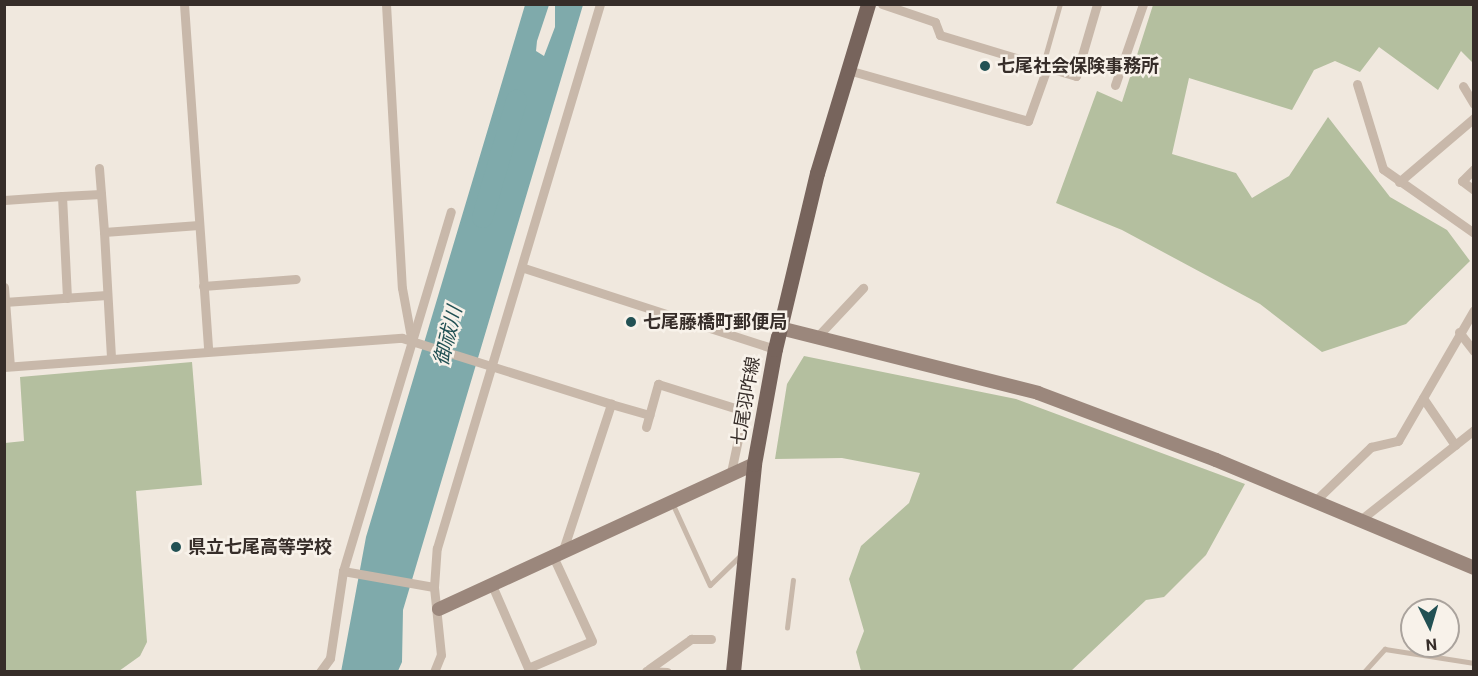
<!DOCTYPE html>
<html>
<head>
<meta charset="utf-8">
<style>
  body { margin:0 }
  #map { position:relative; width:1478px; height:676px; overflow:hidden; background:#f0e8de; font-family:Roboto,"Noto Sans JP",sans-serif }
  div>[style] { position:absolute }
  .green>* { inset:0; background:#b4bf9f }
  .water>* { inset:0; background:#7faaab }
  .river>* { height:21px; margin:-10.5px; padding:0 10.5px; transform-origin:10.5px; border-radius:10.5px; background:#7faaab }
  .lane>* { height:4.5px; margin:-2.25px; padding:0 2.25px; transform-origin:2.25px; border-radius:2.25px; background:#c8b8aa }
  .street>* { height:9px; margin:-4.5px; padding:0 4.5px; transform-origin:4.5px; border-radius:4.5px; background:#c8b8aa }
  .secondary>* { height:14px; margin:-7px; padding:0 7px; transform-origin:7px; border-radius:7px; background:#9b877c }
  .primary>* { height:15px; margin:-7.5px; padding:0 7.5px; transform-origin:7.5px; border-radius:7.5px; background:#77645c }
  .dots>* { width:16px; height:16px; translate:-50% -50%; box-sizing:border-box; border:3px solid #f8f2ea; border-radius:50% }
  span { translate:-50% -50%; white-space:nowrap; text-align:center; line-height:1.15; -webkit-text-stroke:5px #f8f2ea; paint-order:stroke }
  .poi-label { font-size:18px; color:#362d29; font-weight:700 }
  .left { translate:0 -50%; text-align:left }
  .street-label { font-size:18px; color:#362d29 }
  .water-label { font-size:20px; color:#225154; font-style:italic }
  .frame { position:absolute; inset:0; border:6px solid #362d29; pointer-events:none }
  .north { position:absolute; left:1400px; top:598px; width:60px; height:60px; box-sizing:border-box; background:#f8f2ea; border:2px solid #aaa39d; border-radius:50%; rotate:175deg; font-size:16px; font-weight:700; line-height:24px; text-align:center; color:#362d29 }
  .north::after { content:''; display:block; margin:auto; width:21px; height:27px; background:#225154; clip-path:polygon(50% 0,100% 100%,50% 72%,0 100%) }
</style>
</head>
<body>
<div id="map">
  <div class="green">
    <i style="clip-path:polygon(1153px 5px,1473px 5px,1473px 63px,1461px 51px,1438px 90px,1379px 47px,1360px 72px,1335px 61px,1314px 70px,1292px 110px,1189px 78px,1172px 154px,1236px 173px,1252px 198px,1289px 176px,1328px 117px,1390px 197px,1447px 230px,1470px 261px,1406px 324px,1322px 352px,1260px 304px,1122px 230px,1056px 203px,1097px 91px,1122px 102px)"></i>
    <i style="clip-path:polygon(804px 356px,1016px 399px,1245px 484px,1206px 555px,1164px 597px,1146px 600px,1071px 671px,861px 671px,856px 652px,864px 631px,849px 579px,861px 546px,909px 503px,920px 473px,842px 458px,775px 459px,787px 384px)"></i>
    <i style="clip-path:polygon(192px 362px,202px 485px,136px 491px,147px 642px,140px 656px,119px 671px,5px 671px,5px 443px,24px 441px,20px 377px)"></i>
  </div>
  <div class="water">
    <i style="clip-path:polygon(evenodd,525px 5px,549px 5px,537px 41px,536px 51px,544px 56px,555px 27px,555px 5px,583px 5px,403px 610px,402px 662px,398px 671px,341px 672px,366px 537px,525px 5px,506px 125px,503px 163px,490px 193px,497px 133px,506px 125px)"></i>
  </div>
  <div class="river">
    <i style="left:482px;top:217px;width:122px;rotate:-73.8deg"></i>
  </div>
  <div class="lane">
    <i style="left:1043px;top:64px;width:62px;rotate:-74.2deg"></i>
    <i style="left:673px;top:504px;width:89px;rotate:65.4deg"></i>
    <i style="left:710px;top:585px;width:43px;rotate:-44.1deg"></i>
    <i style="left:787px;top:628px;width:48px;rotate:-82.9deg"></i>
    <i style="left:1364px;top:672px;width:31px;rotate:-48deg"></i>
    <i style="left:1385px;top:649px;width:90px;rotate:8.9deg"></i>
  </div>
  <div class="street">
    <i style="left:184px;top:4px;width:347px;rotate:86deg"></i>
    <i style="left:386px;top:4px;width:284px;rotate:86.8deg"></i>
    <i style="left:402px;top:288px;width:50px;rotate:79.6deg"></i>
    <i style="left:882px;top:4px;width:56px;rotate:18.8deg"></i>
    <i style="left:935px;top:22px;width:14px;rotate:69deg"></i>
    <i style="left:940px;top:35px;width:142px;rotate:16.8deg"></i>
    <i style="left:1076px;top:76px;width:75px;rotate:-73.7deg"></i>
    <i style="left:848px;top:70px;width:187px;rotate:15.8deg"></i>
    <i style="left:1028px;top:121px;width:56px;rotate:-70.3deg"></i>
    <i style="left:1357px;top:84px;width:89px;rotate:73deg"></i>
    <i style="left:1383px;top:169px;width:111px;rotate:35.1deg"></i>
    <i style="left:1115px;top:85px;width:86px;rotate:-70.9deg"></i>
    <i style="left:1463px;top:86px;width:21px;rotate:59deg"></i>
    <i style="left:99px;top:168px;width:64px;rotate:85.5deg"></i>
    <i style="left:104px;top:232px;width:95px;rotate:-4.2deg"></i>
    <i style="left:1474px;top:169px;width:17px;rotate:135deg"></i>
    <i style="left:1462px;top:181px;width:15px;rotate:37deg"></i>
    <i style="left:1399px;top:182px;width:99px;rotate:-40.5deg"></i>
    <i style="left:4px;top:200px;width:58px;rotate:-3.9deg"></i>
    <i style="left:104px;top:232px;width:126px;rotate:86.8deg"></i>
    <i style="left:524px;top:268px;width:264px;rotate:17.9deg"></i>
    <i style="left:203px;top:286px;width:93px;rotate:-4.3deg"></i>
    <i style="left:4px;top:287px;width:79px;rotate:85.7deg"></i>
    <i style="left:67px;top:298px;width:102px;rotate:-92.8deg"></i>
    <i style="left:62px;top:196px;width:39px;rotate:-3deg"></i>
    <i style="left:4px;top:302px;width:103px;rotate:-3.9deg"></i>
    <i style="left:1459px;top:332px;width:24px;rotate:52deg"></i>
    <i style="left:816px;top:338px;width:69px;rotate:-46.8deg"></i>
    <i style="left:4px;top:367px;width:399px;rotate:-4.2deg"></i>
    <i style="left:402px;top:338px;width:219px;rotate:17.5deg"></i>
    <i style="left:1423px;top:398px;width:57px;rotate:55.8deg"></i>
    <i style="left:646px;top:427px;width:45px;rotate:-74.4deg"></i>
    <i style="left:658px;top:384px;width:90px;rotate:17.4deg"></i>
    <i style="left:744px;top:411px;width:62px;rotate:102deg"></i>
    <i style="left:1315px;top:501px;width:78px;rotate:-44deg"></i>
    <i style="left:1371px;top:447px;width:28px;rotate:-13deg"></i>
    <i style="left:1398px;top:441px;width:151px;rotate:-59.9deg"></i>
    <i style="left:1359px;top:521px;width:147px;rotate:-38.4deg"></i>
    <i style="left:564px;top:547px;width:151px;rotate:-71.8deg"></i>
    <i style="left:611px;top:404px;width:40px;rotate:16deg"></i>
    <i style="left:343px;top:571px;width:92px;rotate:10deg"></i>
    <i style="left:491px;top:583px;width:93px;rotate:66.5deg"></i>
    <i style="left:528px;top:668px;width:69px;rotate:-22.9deg"></i>
    <i style="left:592px;top:641px;width:96px;rotate:-114.7deg"></i>
    <i style="left:649px;top:669px;width:52px;rotate:-35.5deg"></i>
    <i style="left:691px;top:639px;width:20px"></i>
    <i style="left:646px;top:671px;width:21px;rotate:3deg"></i>
    <i style="left:320px;top:672px;width:17px;rotate:-54deg"></i>
    <i style="left:330px;top:658px;width:88px;rotate:-81.5deg"></i>
    <i style="left:343px;top:571px;width:375px;rotate:-73.3deg"></i>
    <i style="left:434px;top:672px;width:18px;rotate:-68deg"></i>
    <i style="left:441px;top:655px;width:68px;rotate:-95.9deg"></i>
    <i style="left:434px;top:587px;width:39px;rotate:-86deg"></i>
    <i style="left:437px;top:548px;width:568px;rotate:-73.32deg"></i>
  </div>
  <div class="secondary">
    <i style="left:780px;top:328px;width:266px;rotate:14.1deg"></i>
    <i style="left:1038px;top:393px;width:190px;rotate:20.6deg"></i>
    <i style="left:1216px;top:460px;width:280px;rotate:22.7deg"></i>
    <i style="left:439px;top:609px;width:347px;rotate:-24.7deg"></i>
  </div>
  <div class="primary">
    <i style="left:733px;top:672px;width:209px;rotate:-84.2deg"></i>
    <i style="left:754px;top:464px;width:117px;rotate:-79.7deg"></i>
    <i style="left:775px;top:349px;width:181px;rotate:-76.6deg"></i>
    <i style="left:817px;top:173px;width:177px;rotate:-73.2deg"></i>
  </div>
  <div class="dots">
    <i style="left:985px;top:66px;background:#225154"></i>
    <i style="left:631px;top:322px;background:#225154"></i>
    <i style="left:176px;top:547px;background:#225154"></i>
  </div>
  <div class="poi-label">
    <span class="left" style="left:997px;top:66px">七尾社会保険事務所</span>
    <span class="left" style="left:643px;top:322px">七尾藤橋町郵便局</span>
    <span class="left" style="left:188px;top:547px">県立七尾高等学校</span>
  </div>
  <div class="street-label">
    <span style="left:746px;top:401px;rotate:-80deg">七尾羽咋線</span>
  </div>
  <div class="water-label">
    <span style="left:448px;top:336px;rotate:-76deg">御祓川</span>
  </div>
  <div class="frame"></div>
  <div class="north">N</div>
</div>
</body>
</html>
